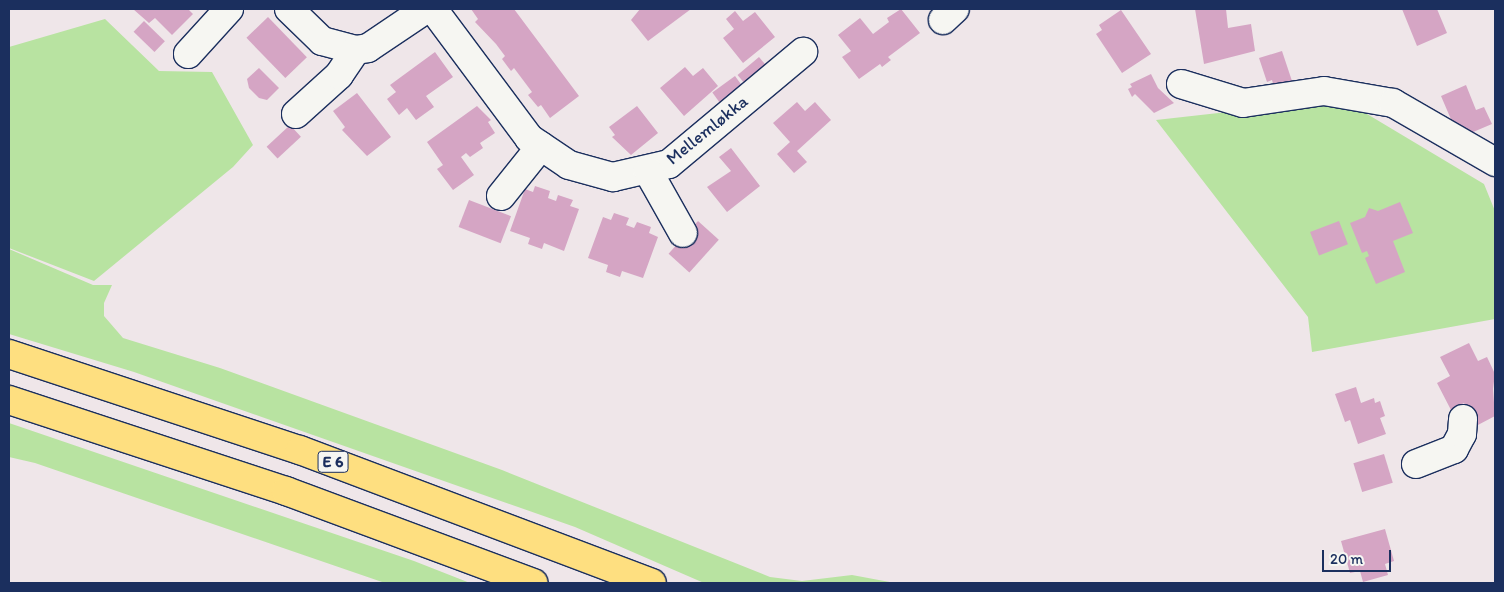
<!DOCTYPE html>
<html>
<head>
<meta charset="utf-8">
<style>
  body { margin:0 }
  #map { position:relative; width:1504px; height:592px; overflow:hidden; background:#efe6e9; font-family:Itim,sans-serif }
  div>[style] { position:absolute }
  .green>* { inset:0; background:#b8e3a1 }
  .building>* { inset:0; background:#d5a5c4; transform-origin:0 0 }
  .roads { filter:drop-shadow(1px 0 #1b2f5e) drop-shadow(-1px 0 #1b2f5e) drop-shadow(0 1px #1b2f5e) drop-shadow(0 -1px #1b2f5e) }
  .minor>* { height:28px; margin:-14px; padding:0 14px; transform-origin:14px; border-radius:14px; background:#f6f6f2 }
  .highway>* { height:28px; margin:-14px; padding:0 14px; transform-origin:14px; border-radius:14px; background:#fedf80 }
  span { translate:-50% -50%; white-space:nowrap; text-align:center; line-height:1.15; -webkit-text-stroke:4px #f6f6f2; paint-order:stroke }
  .shield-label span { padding:1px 4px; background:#f6f6f2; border:1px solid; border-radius:4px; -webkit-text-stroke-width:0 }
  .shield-label { font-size:16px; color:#1b2f5e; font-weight:700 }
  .street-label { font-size:18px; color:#1b2f5e }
  .frame { position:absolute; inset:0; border:10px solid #1b2f5e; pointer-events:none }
  .scale { position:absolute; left:1322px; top:550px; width:69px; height:22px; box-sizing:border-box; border:2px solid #1b2f5e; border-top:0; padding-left:6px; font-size:15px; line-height:18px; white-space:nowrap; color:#1b2f5e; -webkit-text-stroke:4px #f6f6f2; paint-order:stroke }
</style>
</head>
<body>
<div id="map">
  <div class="green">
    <i style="clip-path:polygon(105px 19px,159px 71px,212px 72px,253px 145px,233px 167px,94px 281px,9px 248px,9px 47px)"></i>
    <i style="clip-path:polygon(1342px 99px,1484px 184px,1495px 211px,1495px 319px,1312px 352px,1308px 317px,1156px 120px)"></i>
    <i style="clip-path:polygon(9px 249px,93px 285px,112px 285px,104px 303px,104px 316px,123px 338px,220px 368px,502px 470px,770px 577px,802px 581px,852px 575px,895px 583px,704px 583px,575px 527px,134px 372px,9px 334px)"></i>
    <i style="clip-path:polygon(9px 423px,414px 561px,470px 583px,385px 583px,35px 463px,9px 457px)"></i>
  </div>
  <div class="building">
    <i style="clip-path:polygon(133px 9px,188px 9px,193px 14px,172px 35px,155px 18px,149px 23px)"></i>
    <i style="clip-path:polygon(471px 9px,514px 9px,579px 96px,550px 118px,541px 105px,538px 107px,528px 95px,532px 92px,514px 68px,511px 71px,502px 59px,505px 56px,496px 44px,475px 22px,478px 19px)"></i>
    <i style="clip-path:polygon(640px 9px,691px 9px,648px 41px,631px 20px)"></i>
    <i style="clip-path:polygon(901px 9px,920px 33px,888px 57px,891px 60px,882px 67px,880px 64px,859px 79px,842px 57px,851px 51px,838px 35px,860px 18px,873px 34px,889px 22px,887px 18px)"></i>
    <i style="clip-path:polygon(1195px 9px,1226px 9px,1228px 28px,1251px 24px,1255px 51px,1204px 64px)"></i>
    <i style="clip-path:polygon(1402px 9px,1437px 9px,1447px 33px,1417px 46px)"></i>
    <i style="clip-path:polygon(1121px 10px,1151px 54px,1122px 73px,1096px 34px,1102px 30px,1099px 25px)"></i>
    <i style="clip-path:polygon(735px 11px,743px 21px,755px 12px,775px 37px,743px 63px,723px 38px,734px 29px,726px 19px)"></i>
    <i style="left:268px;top:17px;width:56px;height:30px;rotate:46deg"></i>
    <i style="left:144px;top:21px;width:29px;height:15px;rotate:44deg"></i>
    <i style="clip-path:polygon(1282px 51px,1292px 81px,1274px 87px,1272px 80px,1267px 82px,1259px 58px)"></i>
    <i style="clip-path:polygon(435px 52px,453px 77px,426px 96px,434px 107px,416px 120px,407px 108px,399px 115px,387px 99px,396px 92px,390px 85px)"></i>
    <i style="left:759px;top:57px;width:17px;height:28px;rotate:50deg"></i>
    <i style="clip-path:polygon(685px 67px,693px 76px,703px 68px,718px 86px,684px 116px,660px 88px)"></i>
    <i style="clip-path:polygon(259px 68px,279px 88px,267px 100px,259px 98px,249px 88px,247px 79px)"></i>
    <i style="clip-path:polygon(1151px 74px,1158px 88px,1174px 103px,1154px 113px,1135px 94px,1132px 97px,1128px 89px,1132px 87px,1130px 84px)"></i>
    <i style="left:735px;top:76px;width:17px;height:28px;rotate:54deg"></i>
    <i style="clip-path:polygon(1466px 85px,1476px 110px,1484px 107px,1492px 124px,1459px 138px,1441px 96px)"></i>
    <i style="clip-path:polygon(357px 93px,391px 137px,367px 156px,342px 130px,345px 127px,333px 111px)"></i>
    <i style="clip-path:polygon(797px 102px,805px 111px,815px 102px,831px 120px,797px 151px,807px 162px,794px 173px,777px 154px,790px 142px,773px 123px)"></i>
    <i style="clip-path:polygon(477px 106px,491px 120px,488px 122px,495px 133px,480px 143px,483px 148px,470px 157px,466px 153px,461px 157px,474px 175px,453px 190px,437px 169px,443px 165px,427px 142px)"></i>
    <i style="clip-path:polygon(637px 106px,658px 133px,631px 155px,612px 137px,615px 135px,609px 127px)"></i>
    <i style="left:290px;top:125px;width:16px;height:32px;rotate:47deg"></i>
    <i style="clip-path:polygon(731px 148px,760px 186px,727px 212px,707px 187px,731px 171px,719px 157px)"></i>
    <i style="clip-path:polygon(535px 186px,550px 191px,548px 198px,556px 201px,558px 195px,573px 200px,570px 206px,579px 209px,564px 251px,544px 243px,542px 249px,528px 244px,530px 238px,510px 231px,525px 189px,533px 192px)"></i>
    <i style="left:469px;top:200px;width:45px;height:29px;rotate:21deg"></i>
    <i style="clip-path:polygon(1400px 202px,1413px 233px,1393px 241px,1405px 272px,1376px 284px,1365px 258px,1369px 256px,1367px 251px,1362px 253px,1350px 223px,1365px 217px,1369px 208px,1378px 211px)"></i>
    <i style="clip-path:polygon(614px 213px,629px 218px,626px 225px,634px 228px,637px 222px,651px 227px,649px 233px,658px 237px,643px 278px,622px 271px,620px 277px,606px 272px,608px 265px,588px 258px,603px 217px,611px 220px)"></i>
    <i style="left:698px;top:221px;width:28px;height:44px;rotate:42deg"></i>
    <i style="left:1339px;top:221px;width:25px;height:31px;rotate:69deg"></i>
    <i style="clip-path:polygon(1469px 343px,1478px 361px,1487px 357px,1495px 374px,1493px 389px,1495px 416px,1476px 426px,1464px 403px,1451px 410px,1437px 383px,1450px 376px,1440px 357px)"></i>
    <i style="clip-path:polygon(1356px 387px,1361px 403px,1374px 398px,1375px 403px,1380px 401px,1385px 416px,1380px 418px,1386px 434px,1358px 444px,1350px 420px,1345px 422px,1335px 394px)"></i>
    <i style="left:1384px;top:454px;width:30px;height:32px;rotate:73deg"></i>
    <i style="clip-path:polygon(1385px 529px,1394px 561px,1385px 564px,1388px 575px,1363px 582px,1360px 571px,1350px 573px,1341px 541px)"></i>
  </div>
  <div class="roads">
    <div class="minor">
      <i style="left:289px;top:9px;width:46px;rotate:44.1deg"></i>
      <i style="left:322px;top:41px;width:35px;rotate:15deg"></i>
      <i style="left:356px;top:50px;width:12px;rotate:-9deg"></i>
      <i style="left:368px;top:48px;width:70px;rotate:-33.9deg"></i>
      <i style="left:433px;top:9px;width:161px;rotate:53.3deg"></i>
      <i style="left:529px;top:138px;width:48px;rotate:34deg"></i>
      <i style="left:569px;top:165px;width:46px;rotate:15.3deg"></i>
      <i style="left:613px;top:177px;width:57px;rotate:-13.1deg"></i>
      <i style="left:669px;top:164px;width:175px;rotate:-39.9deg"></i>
      <i style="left:943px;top:20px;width:16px;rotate:-43deg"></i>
      <i style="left:188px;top:54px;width:61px;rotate:-47.7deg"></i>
      <i style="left:1181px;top:84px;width:65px;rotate:17deg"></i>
      <i style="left:1243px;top:103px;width:82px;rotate:-8.4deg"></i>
      <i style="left:1324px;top:91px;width:70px;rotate:9.9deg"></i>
      <i style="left:1393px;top:103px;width:118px;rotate:30deg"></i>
      <i style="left:296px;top:114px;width:58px;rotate:-42.2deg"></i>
      <i style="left:339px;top:75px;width:30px;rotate:-56deg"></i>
      <i style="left:648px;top:171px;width:71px;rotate:60.6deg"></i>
      <i style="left:501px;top:196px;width:64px;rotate:-51.3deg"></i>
      <i style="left:1416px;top:464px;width:41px;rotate:-21.5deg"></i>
      <i style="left:1454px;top:449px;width:17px;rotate:-62deg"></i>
      <i style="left:1462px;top:434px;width:15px;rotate:-86deg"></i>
    </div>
    <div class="highway">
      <i style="left:9px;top:354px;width:306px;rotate:18.3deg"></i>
      <i style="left:300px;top:450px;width:376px;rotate:20.7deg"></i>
      <i style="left:9px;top:400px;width:292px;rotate:18.2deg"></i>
      <i style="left:286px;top:491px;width:264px;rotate:20.4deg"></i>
    </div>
  </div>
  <div class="shield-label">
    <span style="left:333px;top:462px">E 6</span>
  </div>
  <div class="street-label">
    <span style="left:707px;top:130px;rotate:-39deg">Mellemløkka</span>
  </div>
  <div class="frame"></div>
  <div class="scale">20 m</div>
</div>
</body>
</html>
